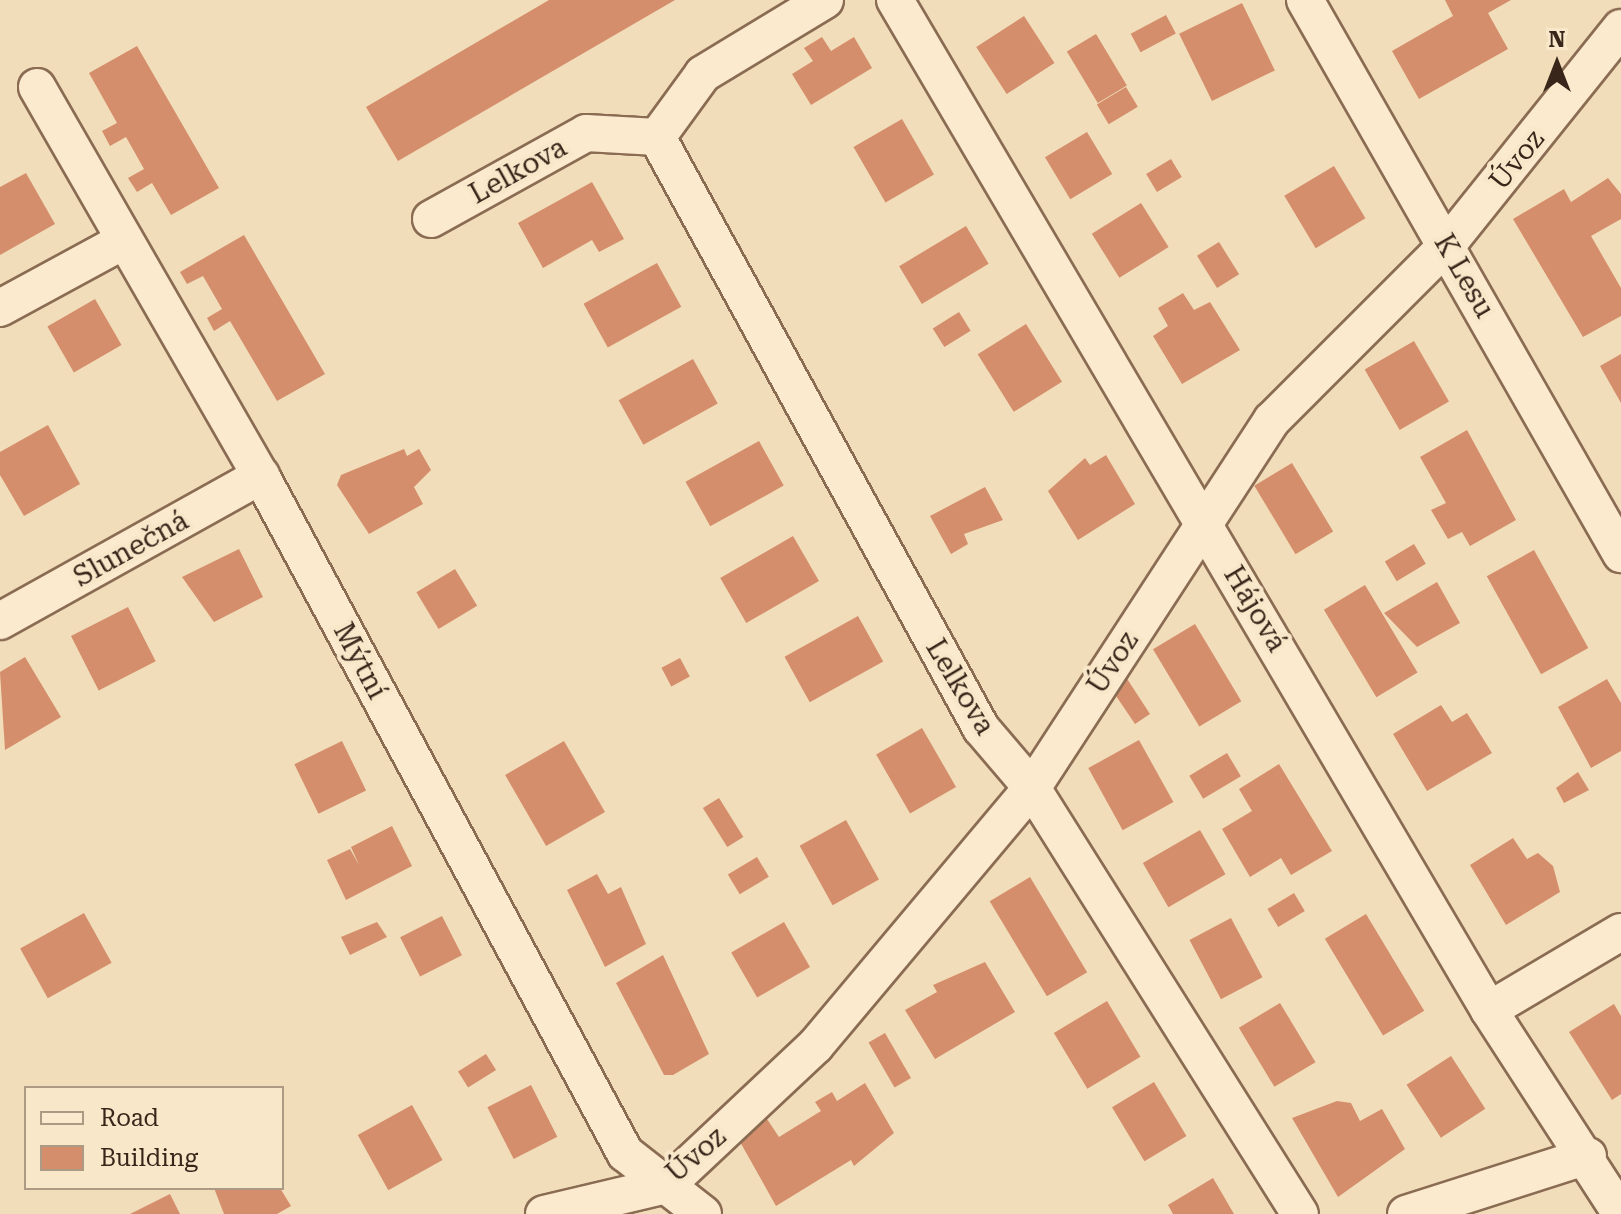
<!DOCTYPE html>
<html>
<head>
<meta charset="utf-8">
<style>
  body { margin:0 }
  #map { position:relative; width:1621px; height:1214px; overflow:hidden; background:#f2ddba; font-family:"Roboto Serif",serif }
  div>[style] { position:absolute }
  .building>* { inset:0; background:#d48e6c; transform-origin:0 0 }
  .roads { filter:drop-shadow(2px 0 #8a6c53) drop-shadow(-2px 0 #8a6c53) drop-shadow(0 2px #8a6c53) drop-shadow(0 -2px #8a6c53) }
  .street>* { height:36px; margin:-18px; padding:0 18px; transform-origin:18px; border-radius:18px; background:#fceace }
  span { translate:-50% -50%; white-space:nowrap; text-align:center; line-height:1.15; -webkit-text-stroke:8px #f9e7ca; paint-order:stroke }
  .street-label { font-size:28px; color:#38261a }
  .legend { position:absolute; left:24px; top:1086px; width:260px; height:104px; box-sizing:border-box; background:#f9e7ca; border:2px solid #ac9a84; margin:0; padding:10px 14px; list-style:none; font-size:24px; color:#38261a }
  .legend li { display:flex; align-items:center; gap:16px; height:40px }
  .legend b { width:40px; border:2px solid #ac9a84 }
  .north { position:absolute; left:1517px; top:24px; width:80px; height:80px; -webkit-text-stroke:6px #f9e7ca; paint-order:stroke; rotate:0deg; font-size:22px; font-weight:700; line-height:32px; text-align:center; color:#38261a }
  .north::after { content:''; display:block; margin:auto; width:28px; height:36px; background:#38261a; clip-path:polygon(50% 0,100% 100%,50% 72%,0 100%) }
</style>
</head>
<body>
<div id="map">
  <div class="building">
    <i style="clip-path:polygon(549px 0,675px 0,398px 161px,366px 107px)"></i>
    <i style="clip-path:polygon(1445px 0,1511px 0,1488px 13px,1508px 49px,1419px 99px,1392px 51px,1453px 16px)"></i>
    <i style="left:1242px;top:3px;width:75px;height:70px;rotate:64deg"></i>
    <i style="left:1166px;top:15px;width:21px;height:40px;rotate:62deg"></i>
    <i style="left:1024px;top:16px;width:56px;height:57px;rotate:57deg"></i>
    <i style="left:1096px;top:34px;width:60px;height:34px;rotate:59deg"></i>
    <i style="clip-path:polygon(822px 37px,831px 51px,854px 37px,872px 68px,811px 105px,792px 74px,813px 61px,804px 48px)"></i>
    <i style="clip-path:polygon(137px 46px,219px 188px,171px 215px,152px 183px,137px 192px,128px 178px,144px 169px,126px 137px,110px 146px,102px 131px,117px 123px,89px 73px)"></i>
    <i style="left:1126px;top:87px;width:23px;height:34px;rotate:59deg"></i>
    <i style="left:902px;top:119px;width:64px;height:56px;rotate:60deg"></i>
    <i style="left:1087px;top:132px;width:49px;height:49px;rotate:59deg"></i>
    <i style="left:1171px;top:159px;width:21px;height:29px;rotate:59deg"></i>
    <i style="left:1334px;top:166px;width:61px;height:58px;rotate:59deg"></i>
    <i style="clip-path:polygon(26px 173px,55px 224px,0 255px,0 187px)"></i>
    <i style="clip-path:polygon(1608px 178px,1621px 194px,1621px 219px,1591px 236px,1621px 288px,1621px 316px,1583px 337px,1513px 219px,1564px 189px,1571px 202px)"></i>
    <i style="clip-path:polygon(592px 182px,624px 239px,599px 252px,592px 240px,543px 268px,518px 223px)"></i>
    <i style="left:1141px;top:203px;width:52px;height:58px;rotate:58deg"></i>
    <i style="left:966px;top:226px;width:44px;height:78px;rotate:59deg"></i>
    <i style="clip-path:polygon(244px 235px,325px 374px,277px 401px,230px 321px,214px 331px,207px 318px,222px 309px,203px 276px,187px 284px,180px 272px)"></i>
    <i style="left:1219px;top:242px;width:38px;height:26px;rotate:58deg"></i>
    <i style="left:657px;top:263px;width:50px;height:84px;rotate:61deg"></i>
    <i style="clip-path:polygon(1183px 293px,1194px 310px,1210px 302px,1240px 350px,1182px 384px,1153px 336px,1168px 326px,1158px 308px)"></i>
    <i style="left:95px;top:299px;width:53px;height:55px;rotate:60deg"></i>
    <i style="left:959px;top:312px;width:22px;height:31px;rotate:58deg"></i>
    <i style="left:1026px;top:324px;width:68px;height:57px;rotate:58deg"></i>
    <i style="left:1414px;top:341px;width:70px;height:57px;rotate:60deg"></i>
    <i style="clip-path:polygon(1621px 354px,1621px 403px,1600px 366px)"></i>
    <i style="left:693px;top:359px;width:51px;height:85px;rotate:61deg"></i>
    <i style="clip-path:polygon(48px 425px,80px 484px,24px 516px,0 475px,0 452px)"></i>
    <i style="clip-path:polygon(1467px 430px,1516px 520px,1470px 546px,1462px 532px,1448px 539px,1431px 510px,1446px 503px,1420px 457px)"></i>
    <i style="left:759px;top:441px;width:51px;height:84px;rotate:61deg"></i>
    <i style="clip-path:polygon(404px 449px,407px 456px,419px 449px,431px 470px,414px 487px,423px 504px,369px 534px,337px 485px,341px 475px)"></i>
    <i style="clip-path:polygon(1106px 455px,1135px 504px,1078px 540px,1048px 491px,1085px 458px,1090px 465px)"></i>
    <i style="left:1292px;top:463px;width:80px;height:44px;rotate:59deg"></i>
    <i style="clip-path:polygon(985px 487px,1003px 520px,964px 534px,968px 544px,951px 554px,930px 516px)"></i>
    <i style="left:793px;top:536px;width:52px;height:84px;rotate:60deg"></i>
    <i style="left:1414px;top:544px;width:23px;height:34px;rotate:59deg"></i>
    <i style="clip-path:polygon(239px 549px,263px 597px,214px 622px,182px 577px)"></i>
    <i style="left:1534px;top:550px;width:112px;height:54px;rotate:61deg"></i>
    <i style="left:455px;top:569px;width:43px;height:45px;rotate:59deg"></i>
    <i style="clip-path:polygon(1437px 582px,1460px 623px,1417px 647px,1384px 613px)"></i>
    <i style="left:1365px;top:585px;width:102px;height:48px;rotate:59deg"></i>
    <i style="left:128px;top:607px;width:61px;height:64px;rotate:63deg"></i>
    <i style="left:858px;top:616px;width:52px;height:84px;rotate:61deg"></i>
    <i style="left:1195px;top:624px;width:90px;height:49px;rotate:59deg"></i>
    <i style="clip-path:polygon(25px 657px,61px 717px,5px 750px,0 672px)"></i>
    <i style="left:680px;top:658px;width:21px;height:21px;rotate:62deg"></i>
    <i style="clip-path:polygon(1120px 668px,1150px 714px,1135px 724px,1110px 687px)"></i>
    <i style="clip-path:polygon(1607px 679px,1621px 703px,1621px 751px,1591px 768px,1558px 707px)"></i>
    <i style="clip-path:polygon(1441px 705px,1452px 722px,1467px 713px,1492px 753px,1427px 791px,1393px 734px)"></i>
    <i style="left:922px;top:728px;width:68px;height:53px;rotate:60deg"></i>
    <i style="left:1139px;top:740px;width:71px;height:58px;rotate:61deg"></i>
    <i style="left:342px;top:741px;width:55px;height:53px;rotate:64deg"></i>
    <i style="left:564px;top:741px;width:82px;height:68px;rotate:60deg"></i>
    <i style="left:1227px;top:753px;width:27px;height:44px;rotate:59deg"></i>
    <i style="clip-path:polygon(1279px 764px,1332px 851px,1291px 875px,1281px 858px,1250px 877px,1222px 829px,1252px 811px,1239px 789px)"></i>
    <i style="clip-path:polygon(1578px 772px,1589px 790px,1564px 803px,1556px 788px)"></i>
    <i style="left:719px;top:798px;width:46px;height:19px;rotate:58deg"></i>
    <i style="left:846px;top:820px;width:68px;height:53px;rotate:61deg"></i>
    <i style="clip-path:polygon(392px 826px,412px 866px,346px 900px,327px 860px,350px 849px,359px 865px,351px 847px)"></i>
    <i style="left:1200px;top:830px;width:51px;height:66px;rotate:60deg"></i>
    <i style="clip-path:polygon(1513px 838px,1527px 859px,1538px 853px,1553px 866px,1560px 892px,1506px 925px,1470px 865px)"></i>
    <i style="left:757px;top:857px;width:23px;height:34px;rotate:59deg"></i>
    <i style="clip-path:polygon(597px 874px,608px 894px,621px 887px,646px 944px,605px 967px,567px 890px)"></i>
    <i style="left:1030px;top:877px;width:111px;height:47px;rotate:59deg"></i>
    <i style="left:1294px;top:893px;width:21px;height:31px;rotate:59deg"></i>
    <i style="left:84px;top:913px;width:57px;height:73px;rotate:61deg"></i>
    <i style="left:1366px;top:914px;width:113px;height:48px;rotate:59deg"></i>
    <i style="left:442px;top:916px;width:44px;height:47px;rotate:63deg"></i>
    <i style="left:1231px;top:918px;width:67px;height:47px;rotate:62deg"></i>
    <i style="clip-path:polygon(377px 922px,387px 937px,350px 955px,341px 937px)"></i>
    <i style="left:784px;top:922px;width:52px;height:61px;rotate:60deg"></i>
    <i style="clip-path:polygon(663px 955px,709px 1054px,673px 1075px,664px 1075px,616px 983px)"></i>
    <i style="clip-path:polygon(985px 962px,1015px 1012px,935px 1059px,905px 1010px,937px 992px,933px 985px)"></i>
    <i style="left:1107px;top:1001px;width:65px;height:62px;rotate:59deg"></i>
    <i style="left:1280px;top:1003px;width:69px;height:48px;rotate:59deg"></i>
    <i style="clip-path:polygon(1614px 1004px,1621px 1016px,1621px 1094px,1612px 1100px,1569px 1032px)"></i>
    <i style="left:885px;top:1033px;width:52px;height:19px;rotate:60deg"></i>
    <i style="left:486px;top:1054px;width:19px;height:33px;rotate:58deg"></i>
    <i style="left:1451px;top:1056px;width:63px;height:53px;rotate:57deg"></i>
    <i style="left:1154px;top:1082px;width:63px;height:49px;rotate:59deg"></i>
    <i style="clip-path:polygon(865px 1083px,894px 1133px,854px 1166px,851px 1160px,776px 1206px,739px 1140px,765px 1116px,779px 1137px,821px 1111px,815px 1102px,832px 1092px,837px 1101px)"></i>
    <i style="left:531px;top:1085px;width:58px;height:49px;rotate:63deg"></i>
    <i style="clip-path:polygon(1337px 1101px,1351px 1103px,1360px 1121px,1382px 1109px,1405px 1149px,1338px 1197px,1292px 1118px)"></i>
    <i style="left:412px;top:1105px;width:63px;height:62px;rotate:61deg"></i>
    <i style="clip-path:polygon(1213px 1178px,1234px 1214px,1173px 1214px,1168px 1205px)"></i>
    <i style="clip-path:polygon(214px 1188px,280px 1188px,291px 1206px,277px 1214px,224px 1214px)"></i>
    <i style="clip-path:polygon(170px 1194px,180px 1214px,130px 1214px)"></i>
  </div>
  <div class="roads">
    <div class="street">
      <i style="left:825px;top:0;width:143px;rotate:148.8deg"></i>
      <i style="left:703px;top:74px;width:78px;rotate:126.1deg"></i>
      <i style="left:657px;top:137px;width:674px;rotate:61.27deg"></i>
      <i style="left:981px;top:728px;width:79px;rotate:49.6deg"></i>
      <i style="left:1032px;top:788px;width:503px;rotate:57.83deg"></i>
      <i style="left:895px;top:0;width:1172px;rotate:59.54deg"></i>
      <i style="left:1489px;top:1010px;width:243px;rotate:57.1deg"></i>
      <i style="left:1305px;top:0;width:638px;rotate:60.3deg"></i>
      <i style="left:37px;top:87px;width:449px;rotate:60.1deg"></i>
      <i style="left:261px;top:476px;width:769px;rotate:61.73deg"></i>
      <i style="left:625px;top:1153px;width:99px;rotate:38deg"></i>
      <i style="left:431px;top:219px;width:177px;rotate:-29deg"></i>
      <i style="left:586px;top:133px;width:71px;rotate:3.2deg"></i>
      <i style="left:0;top:308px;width:142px;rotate:-28.5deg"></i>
      <i style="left:0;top:621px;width:299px;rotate:-29.1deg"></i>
      <i style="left:1489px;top:1010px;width:153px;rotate:-30.6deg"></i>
      <i style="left:544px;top:1214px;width:126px;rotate:-13.3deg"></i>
      <i style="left:667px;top:1185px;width:204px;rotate:-43.2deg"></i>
      <i style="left:816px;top:1045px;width:336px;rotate:-50deg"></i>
      <i style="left:1032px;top:788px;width:439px;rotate:-56.9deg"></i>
      <i style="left:1272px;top:420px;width:247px;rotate:-45deg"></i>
      <i style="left:1447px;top:245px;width:278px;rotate:-51.3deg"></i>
      <i style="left:1406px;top:1214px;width:191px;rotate:-17.7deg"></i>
    </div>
  </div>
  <div class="street-label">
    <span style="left:1517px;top:160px;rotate:-51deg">Úvoz</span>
    <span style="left:518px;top:171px;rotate:-29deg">Lelkova</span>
    <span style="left:1464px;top:276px;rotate:60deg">K Lesu</span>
    <span style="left:131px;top:549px;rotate:-29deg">Slunečná</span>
    <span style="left:1255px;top:609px;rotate:59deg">Hájová</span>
    <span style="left:360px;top:661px;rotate:62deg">Mýtní</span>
    <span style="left:1113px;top:663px;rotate:-57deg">Úvoz</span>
    <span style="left:960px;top:687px;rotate:59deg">Lelkova</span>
    <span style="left:696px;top:1155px;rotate:-41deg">Úvoz</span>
  </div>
  <ul class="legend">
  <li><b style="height:10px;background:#fceace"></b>Road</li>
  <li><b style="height:22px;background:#d48e6c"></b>Building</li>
  </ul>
  <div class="north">N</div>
</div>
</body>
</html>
